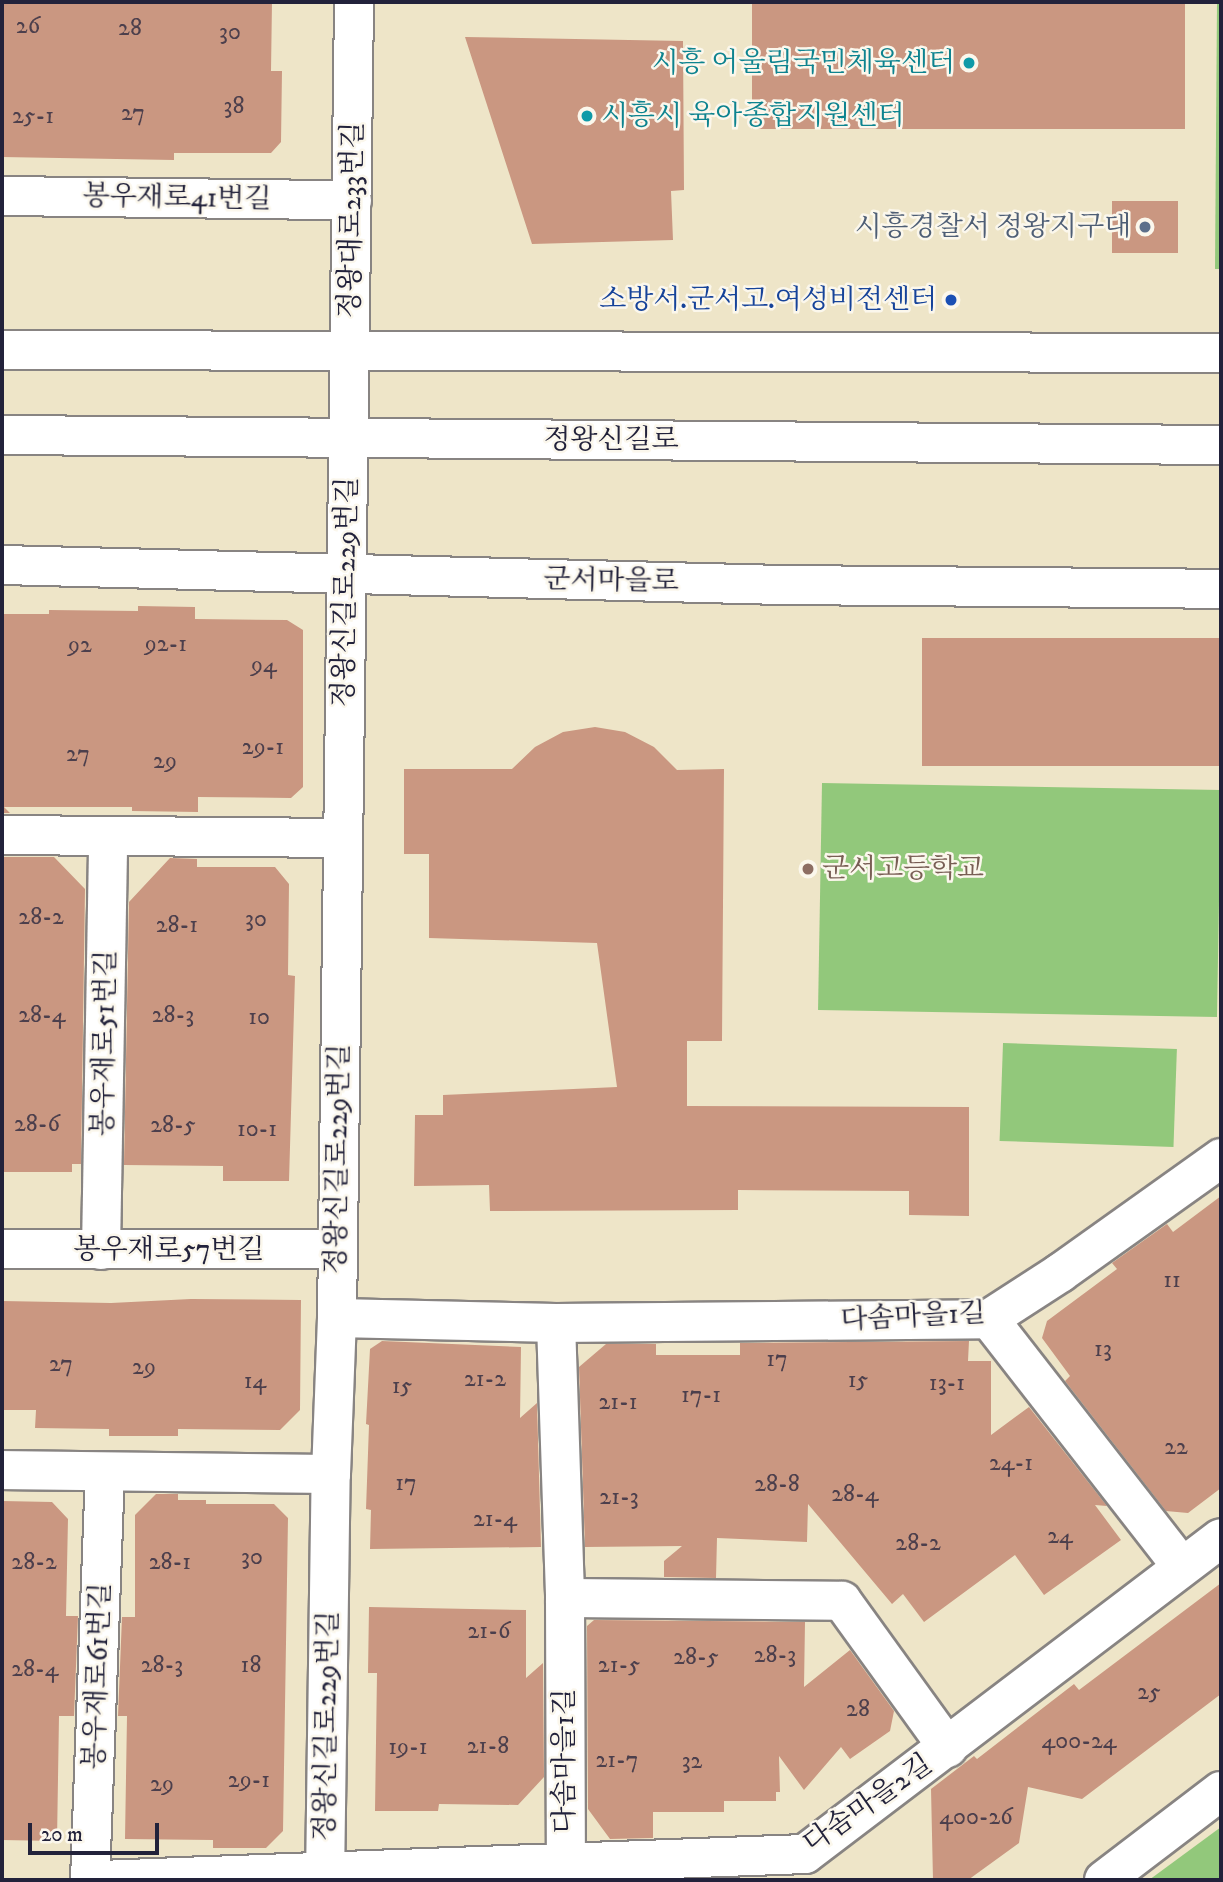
<!DOCTYPE html>
<html>
<head>
<meta charset="utf-8">
<style>
  body { margin:0 }
  #map { position:relative; width:1223px; height:1882px; overflow:hidden; background:#eee5c8; font-family:"IM FELL DW Pica","Noto Serif KR",serif }
  div>[style] { position:absolute }
  .green>* { inset:0; background:#92c87b; transform-origin:0 0 }
  .building>* { inset:0; background:#ca9781; transform-origin:0 0 }
  .roads { filter:drop-shadow(2px 0 #888482) drop-shadow(-2px 0 #888482) drop-shadow(0 2px #888482) drop-shadow(0 -2px #888482) }
  .minor>* { height:38px; margin:-19px; padding:0 19px; transform-origin:19px; border-radius:19px; background:#fff }
  .tertiary>* { height:38px; margin:-19px; padding:0 19px; transform-origin:19px; border-radius:19px; background:#fff }
  .dots>* { width:19px; height:19px; translate:-50% -50%; box-sizing:border-box; border:4px solid #fbf7ec; border-radius:50% }
  span { translate:-50% -50%; white-space:nowrap; text-align:center; line-height:1.15; -webkit-text-stroke:5px #fbf7ec; paint-order:stroke }
  .number-label { font-size:24px; color:#4c3f4c }
  .number-label span { -webkit-text-stroke-width:0 }
  .culture-label { font-size:28px; color:#0d838f }
  .right { translate:-100% -50%; text-align:right }
  .left { translate:0 -50%; text-align:left }
  .street-label { font-size:28px; color:#22223b }
  .service-label { font-size:28px; color:#4e5e75 }
  .transit-label { font-size:28px; color:#164399 }
  .education-label { font-size:28px; color:#785e54 }
  .frame { position:absolute; inset:0; border:4px solid #22223b; pointer-events:none }
  .scale { position:absolute; left:28px; top:1823px; width:131px; height:32px; box-sizing:border-box; border:4px solid #22223b; border-top:0; padding-left:9px; font-size:21px; line-height:24px; white-space:nowrap; color:#22223b; -webkit-text-stroke:5px #fbf7ec; paint-order:stroke }
</style>
</head>
<body>
<div id="map">
  <div class="green">
    <i style="clip-path:polygon(1217px 2px,1221px 2px,1221px 269px,1215px 269px)"></i>
    <i style="left:822px;top:783px;width:399px;height:227px;rotate:1deg"></i>
    <i style="left:1003px;top:1043px;width:174px;height:98px;rotate:2deg"></i>
    <i style="clip-path:polygon(1221px 1827px,1221px 1880px,1149px 1880px)"></i>
  </div>
  <div class="building">
    <i style="clip-path:polygon(2px 2px,272px 2px,271px 71px,282px 71px,281px 142px,271px 153px,174px 153px,174px 160px,2px 157px)"></i>
    <i style="left:752px;top:2px;width:433px;height:127px"></i>
    <i style="clip-path:polygon(465px 37px,683px 41px,684px 190px,671px 191px,673px 240px,532px 244px)"></i>
    <i style="left:1112px;top:201px;width:66px;height:52px"></i>
    <i style="clip-path:polygon(138px 606px,195px 607px,195px 619px,287px 620px,303px 630px,303px 787px,291px 798px,198px 797px,198px 812px,132px 811px,132px 807px,4px 807px,10px 813px,2px 813px,2px 614px,49px 614px,49px 610px,138px 611px)"></i>
    <i style="left:922px;top:638px;width:299px;height:128px"></i>
    <i style="clip-path:polygon(595px 727px,625px 732px,654px 747px,677px 770px,724px 769px,722px 1041px,687px 1041px,687px 1106px,969px 1107px,969px 1216px,909px 1215px,909px 1191px,738px 1190px,738px 1210px,490px 1211px,489px 1185px,414px 1186px,415px 1115px,443px 1115px,443px 1095px,617px 1087px,597px 943px,429px 938px,429px 854px,404px 854px,404px 769px,512px 769px,535px 747px,563px 732px)"></i>
    <i style="clip-path:polygon(2px 857px,54px 857px,85px 889px,81px 1164px,72px 1164px,72px 1172px,2px 1172px)"></i>
    <i style="clip-path:polygon(170px 858px,197px 859px,197px 867px,275px 867px,289px 884px,288px 975px,295px 976px,289px 1181px,223px 1181px,223px 1166px,124px 1165px,129px 902px)"></i>
    <i style="clip-path:polygon(1221px 1196px,1221px 1488px,1188px 1513px,1166px 1511px,1065px 1381px,1070px 1376px,1042px 1338px,1047px 1321px,1117px 1269px,1112px 1263px,1167px 1224px,1173px 1232px)"></i>
    <i style="clip-path:polygon(191px 1299px,301px 1300px,300px 1410px,280px 1430px,178px 1429px,178px 1436px,109px 1436px,109px 1429px,35px 1428px,36px 1410px,2px 1410px,2px 1301px,111px 1303px)"></i>
    <i style="clip-path:polygon(382px 1341px,521px 1347px,520px 1418px,537px 1403px,541px 1547px,370px 1549px,371px 1510px,366px 1509px,369px 1425px,366px 1424px,370px 1349px)"></i>
    <i style="clip-path:polygon(969px 1341px,968px 1361px,991px 1361px,991px 1435px,1029px 1407px,1107px 1506px,1095px 1505px,1121px 1540px,1044px 1595px,1015px 1555px,924px 1622px,903px 1594px,892px 1604px,808px 1504px,807px 1542px,717px 1538px,716px 1578px,664px 1577px,664px 1561px,682px 1546px,585px 1547px,579px 1367px,606px 1344px,656px 1344px,656px 1355px,740px 1355px,740px 1343px)"></i>
    <i style="clip-path:polygon(156px 1494px,178px 1494px,178px 1500px,206px 1500px,206px 1504px,274px 1504px,288px 1518px,283px 1831px,266px 1848px,213px 1848px,213px 1840px,125px 1839px,127px 1716px,118px 1716px,122px 1617px,135px 1617px,135px 1515px)"></i>
    <i style="clip-path:polygon(2px 1501px,52px 1502px,68px 1519px,66px 1616px,78px 1616px,74px 1716px,59px 1716px,57px 1841px,2px 1840px)"></i>
    <i style="clip-path:polygon(1221px 1583px,1221px 1694px,1082px 1799px,1028px 1787px,1019px 1843px,968px 1880px,933px 1880px,931px 1789px,974px 1756px,977px 1759px,1074px 1684px,1079px 1690px)"></i>
    <i style="clip-path:polygon(369px 1607px,526px 1610px,526px 1678px,543px 1663px,544px 1777px,518px 1805px,439px 1804px,438px 1811px,375px 1811px,377px 1673px,368px 1673px)"></i>
    <i style="clip-path:polygon(594px 1620px,805px 1622px,804px 1687px,850px 1650px,894px 1711px,890px 1731px,850px 1759px,841px 1747px,804px 1790px,779px 1756px,780px 1792px,776px 1792px,776px 1801px,724px 1801px,724px 1812px,653px 1812px,653px 1838px,610px 1839px,588px 1809px,587px 1626px)"></i>
  </div>
  <div class="roads">
    <div class="minor">
      <i style="left:2px;top:196px;width:350px;rotate:0.7deg"></i>
      <i style="left:2px;top:565px;width:781px;rotate:1.47deg"></i>
      <i style="left:783px;top:585px;width:438px;rotate:0.5deg"></i>
      <i style="left:2px;top:835px;width:341px;rotate:0.5deg"></i>
      <i style="left:2px;top:1249px;width:334px"></i>
      <i style="left:101px;top:1250px;width:414px;rotate:-89deg"></i>
      <i style="left:337px;top:1318px;width:219px;rotate:1.3deg"></i>
      <i style="left:556px;top:1323px;width:433px;rotate:-0.5deg"></i>
      <i style="left:989px;top:1319px;width:85px;rotate:-32.9deg"></i>
      <i style="left:1060px;top:1273px;width:198px;rotate:-35.5deg"></i>
      <i style="left:989px;top:1319px;width:314px;rotate:52.1deg"></i>
      <i style="left:556px;top:1323px;width:275px;rotate:88.1deg"></i>
      <i style="left:565px;top:1598px;width:266px;rotate:89.8deg"></i>
      <i style="left:2px;top:1470px;width:329px;rotate:0.7deg"></i>
      <i style="left:565px;top:1598px;width:277px;rotate:0.6deg"></i>
      <i style="left:842px;top:1601px;width:181px;rotate:54.2deg"></i>
      <i style="left:90px;top:1880px;width:408px;rotate:-87.9deg"></i>
      <i style="left:100px;top:1880px;width:705px;rotate:-2.11deg"></i>
      <i style="left:805px;top:1854px;width:522px;rotate:-37.22deg"></i>
      <i style="left:1104px;top:1880px;width:147px;rotate:-37.3deg"></i>
    </div>
    <div class="tertiary">
      <i style="left:2px;top:350px;width:1219px;rotate:0.14deg"></i>
      <i style="left:2px;top:435px;width:1219px;rotate:0.47deg"></i>
      <i style="left:325px;top:1880px;width:406px;rotate:-89.2deg"></i>
      <i style="left:331px;top:1474px;width:156px;rotate:-87.8deg"></i>
      <i style="left:337px;top:1318px;width:1316px;rotate:-89.26deg"></i>
    </div>
  </div>
  <div class="dots">
    <i style="left:969px;top:63px;background:#0f9aa8"></i>
    <i style="left:587px;top:116px;background:#0f9aa8"></i>
    <i style="left:1145px;top:227px;background:#5c6f8a"></i>
    <i style="left:951px;top:300px;background:#1a4fb4"></i>
    <i style="left:808px;top:869px;background:#8d6e63"></i>
  </div>
  <div class="number-label">
    <span style="left:28px;top:27px">26</span>
    <span style="left:130px;top:29px">28</span>
    <span style="left:230px;top:33px">30</span>
    <span style="left:234px;top:107px">38</span>
    <span style="left:133px;top:114px">27</span>
    <span style="left:33px;top:117px">25-1</span>
    <span style="left:166px;top:645px">92-1</span>
    <span style="left:80px;top:646px">92</span>
    <span style="left:264px;top:666px">94</span>
    <span style="left:263px;top:748px">29-1</span>
    <span style="left:78px;top:755px">27</span>
    <span style="left:165px;top:762px">29</span>
    <span style="left:41px;top:918px">28-2</span>
    <span style="left:256px;top:920px">30</span>
    <span style="left:177px;top:926px">28-1</span>
    <span style="left:42px;top:1016px">28-4</span>
    <span style="left:173px;top:1016px">28-3</span>
    <span style="left:259px;top:1018px">10</span>
    <span style="left:37px;top:1125px">28-6</span>
    <span style="left:173px;top:1126px">28-5</span>
    <span style="left:257px;top:1130px">10-1</span>
    <span style="left:1172px;top:1281px">11</span>
    <span style="left:1103px;top:1350px">13</span>
    <span style="left:777px;top:1360px">17</span>
    <span style="left:61px;top:1365px">27</span>
    <span style="left:144px;top:1368px">29</span>
    <span style="left:485px;top:1380px">21-2</span>
    <span style="left:858px;top:1381px">15</span>
    <span style="left:255px;top:1382px">14</span>
    <span style="left:947px;top:1384px">13-1</span>
    <span style="left:402px;top:1387px">15</span>
    <span style="left:701px;top:1396px">17-1</span>
    <span style="left:618px;top:1403px">21-1</span>
    <span style="left:1176px;top:1448px">22</span>
    <span style="left:1011px;top:1464px">24-1</span>
    <span style="left:406px;top:1484px">17</span>
    <span style="left:777px;top:1485px">28-8</span>
    <span style="left:855px;top:1495px">28-4</span>
    <span style="left:619px;top:1498px">21-3</span>
    <span style="left:495px;top:1520px">21-4</span>
    <span style="left:1060px;top:1537px">24</span>
    <span style="left:918px;top:1544px">28-2</span>
    <span style="left:252px;top:1558px">30</span>
    <span style="left:34px;top:1563px">28-2</span>
    <span style="left:170px;top:1563px">28-1</span>
    <span style="left:489px;top:1632px">21-6</span>
    <span style="left:775px;top:1656px">28-3</span>
    <span style="left:696px;top:1658px">28-5</span>
    <span style="left:162px;top:1666px">28-3</span>
    <span style="left:251px;top:1666px">18</span>
    <span style="left:619px;top:1666px">21-5</span>
    <span style="left:35px;top:1670px">28-4</span>
    <span style="left:1149px;top:1693px">25</span>
    <span style="left:858px;top:1710px">28</span>
    <span style="left:1079px;top:1742px">400-24</span>
    <span style="left:488px;top:1747px">21-8</span>
    <span style="left:408px;top:1748px">19-1</span>
    <span style="left:617px;top:1761px">21-7</span>
    <span style="left:692px;top:1762px">32</span>
    <span style="left:249px;top:1781px">29-1</span>
    <span style="left:162px;top:1785px">29</span>
    <span style="left:976px;top:1818px">400-26</span>
  </div>
  <div class="culture-label">
    <span class="right" style="left:955px;top:63px">시흥 어울림국민체육센터</span>
    <span class="left" style="left:601px;top:116px">시흥시 육아종합지원센터</span>
  </div>
  <div class="street-label">
    <span style="left:177px;top:198px;rotate:1deg">봉우재로41번길</span>
    <span style="left:352px;top:220px;rotate:-89deg">정왕대로233번길</span>
    <span style="left:611px;top:440px">정왕신길로</span>
    <span style="left:611px;top:581px;rotate:1deg">군서마을로</span>
    <span style="left:346px;top:592px;rotate:-89deg">정왕신길로229번길</span>
    <span style="left:105px;top:1043px;rotate:-89deg">봉우재로51번길</span>
    <span style="left:338px;top:1159px;rotate:-89deg">정왕신길로229번길</span>
    <span style="left:169px;top:1250px">봉우재로57번길</span>
    <span style="left:913px;top:1317px;rotate:-3deg">다솜마을1길</span>
    <span style="left:98px;top:1676px;rotate:-88deg">봉우재로61번길</span>
    <span style="left:327px;top:1726px;rotate:-89deg">정왕신길로229번길</span>
    <span style="left:565px;top:1761px;rotate:-90deg">다솜마을1길</span>
    <span style="left:868px;top:1804px;rotate:-35deg">다솜마을2길</span>
  </div>
  <div class="service-label">
    <span class="right" style="left:1131px;top:227px">시흥경찰서 정왕지구대</span>
  </div>
  <div class="transit-label">
    <span class="right" style="left:937px;top:300px">소방서.군서고.여성비전센터</span>
  </div>
  <div class="education-label">
    <span class="left" style="left:822px;top:869px">군서고등학교</span>
  </div>
  <div class="frame"></div>
  <div class="scale">20 m</div>
</div>
</body>
</html>
